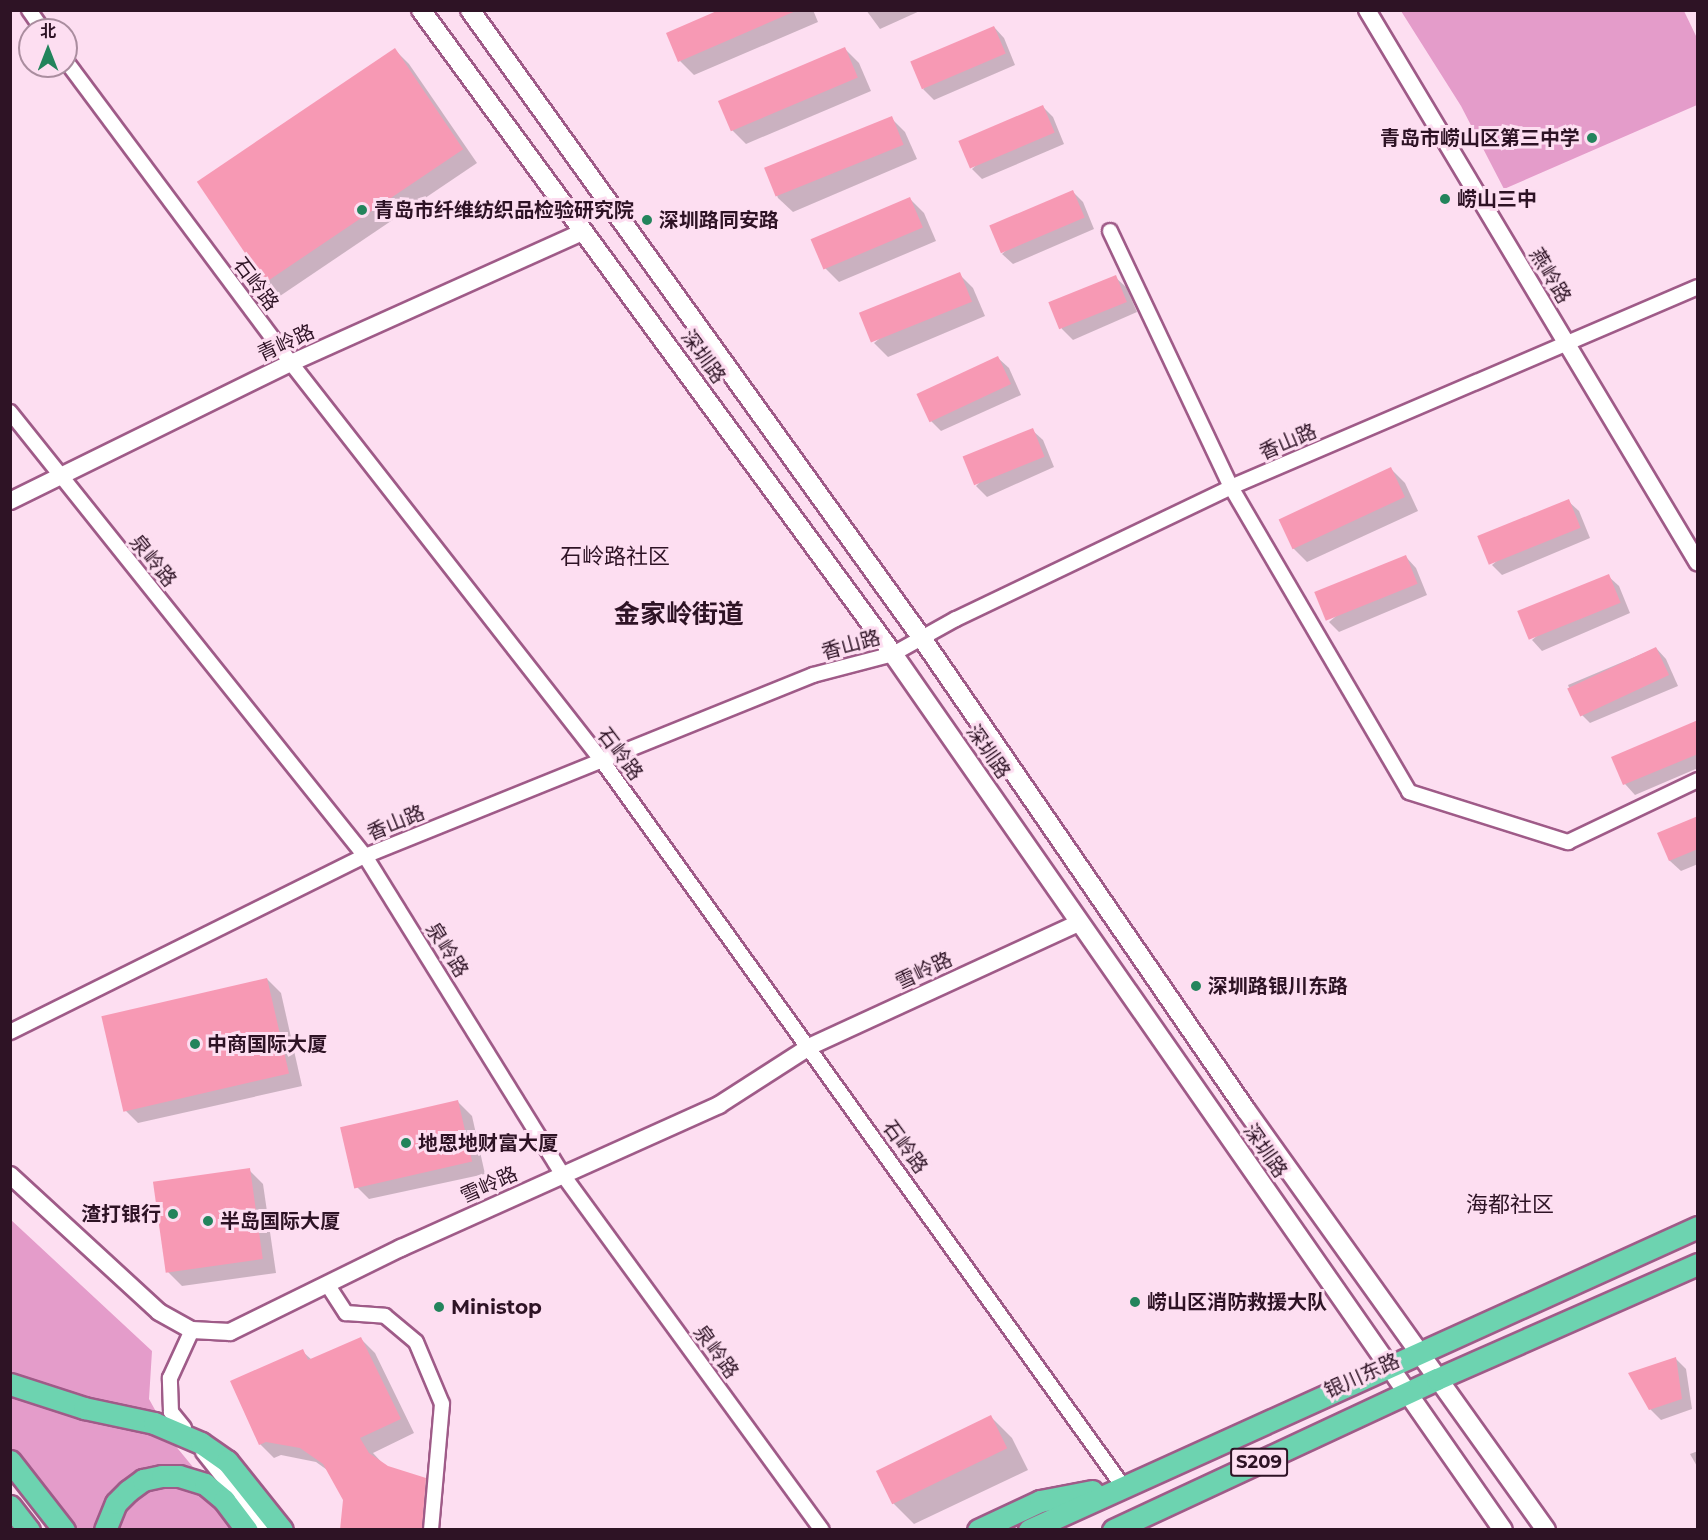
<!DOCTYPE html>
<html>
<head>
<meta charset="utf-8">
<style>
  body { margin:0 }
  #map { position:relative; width:1708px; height:1540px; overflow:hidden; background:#fddef1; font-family:Montserrat,"Noto Sans SC",sans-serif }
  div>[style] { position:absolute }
  .green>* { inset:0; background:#e49cca }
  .shadow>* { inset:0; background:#0003 }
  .building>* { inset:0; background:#f799b4; transform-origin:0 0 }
  .roads { filter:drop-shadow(2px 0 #9f5b88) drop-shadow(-2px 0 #9f5b88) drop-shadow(0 2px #9f5b88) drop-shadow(0 -2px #9f5b88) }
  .minor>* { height:14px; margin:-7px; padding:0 7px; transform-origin:7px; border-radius:7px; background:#fff }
  .tertiary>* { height:16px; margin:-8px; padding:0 8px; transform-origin:8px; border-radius:8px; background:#fff }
  .secondary>* { height:18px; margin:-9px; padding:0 9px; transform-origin:9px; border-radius:9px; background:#fff }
  .primary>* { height:21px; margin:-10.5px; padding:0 10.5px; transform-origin:10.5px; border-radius:10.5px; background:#6dd3b0 }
  .dots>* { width:16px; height:16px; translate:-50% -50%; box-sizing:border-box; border:3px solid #fddef1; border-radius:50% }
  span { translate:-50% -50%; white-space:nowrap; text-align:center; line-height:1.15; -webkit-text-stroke:6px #fddef1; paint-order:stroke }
  .shield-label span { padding:2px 4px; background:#fddef1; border:2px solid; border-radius:4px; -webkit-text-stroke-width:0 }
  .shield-label { font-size:18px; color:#2e1325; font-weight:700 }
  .poi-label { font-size:20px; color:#2e1325; font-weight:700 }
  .right { translate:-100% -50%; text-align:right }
  .left { translate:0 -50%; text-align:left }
  .street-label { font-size:20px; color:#2e1325 }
  .quarter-label { font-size:22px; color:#2e1325 }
  .district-label { font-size:26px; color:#2e1325; font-weight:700 }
  .frame { position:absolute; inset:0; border:12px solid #2e1325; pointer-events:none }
  .north { position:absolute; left:18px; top:18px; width:60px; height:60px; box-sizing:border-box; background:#fddef1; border:2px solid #aa8d9f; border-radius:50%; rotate:0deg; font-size:16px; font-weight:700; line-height:24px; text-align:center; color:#2e1325 }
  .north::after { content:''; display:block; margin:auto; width:21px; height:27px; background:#23845c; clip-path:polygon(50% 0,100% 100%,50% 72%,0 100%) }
</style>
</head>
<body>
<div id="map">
  <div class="green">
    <i style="clip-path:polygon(1401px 11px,1684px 11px,1697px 38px,1697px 105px,1504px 189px,1461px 106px)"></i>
    <i style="clip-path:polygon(10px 1219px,152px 1351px,149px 1399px,174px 1444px,244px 1529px,67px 1529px,11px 1457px)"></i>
  </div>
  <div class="shadow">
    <i style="clip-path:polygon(722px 10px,813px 10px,818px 22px,694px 75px,680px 61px)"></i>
    <i style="clip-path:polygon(866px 10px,922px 10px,880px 29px)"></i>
    <i style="clip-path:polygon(994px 27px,1004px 38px,1015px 65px,934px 100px,923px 89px)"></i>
    <i style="clip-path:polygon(845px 49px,859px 63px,871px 91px,746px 144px,732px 130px)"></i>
    <i style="clip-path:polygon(395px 50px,409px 64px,477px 163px,280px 296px,266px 282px)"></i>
    <i style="clip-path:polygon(1042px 106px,1053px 117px,1064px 144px,982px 179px,972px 169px)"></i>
    <i style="clip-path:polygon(891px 118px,905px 132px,917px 159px,793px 212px,778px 198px,767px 171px)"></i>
    <i style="clip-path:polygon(1073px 192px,1083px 202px,1094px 229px,1013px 264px,1002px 254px)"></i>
    <i style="clip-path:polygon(910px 199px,924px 213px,936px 241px,839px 282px,825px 268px)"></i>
    <i style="clip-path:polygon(959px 274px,973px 288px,985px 316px,888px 357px,874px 343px)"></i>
    <i style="clip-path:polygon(1115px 277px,1126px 287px,1137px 312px,1073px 340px,1062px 329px,1051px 305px)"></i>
    <i style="clip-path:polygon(998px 358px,1009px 368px,1021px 395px,941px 431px,930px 420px)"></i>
    <i style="clip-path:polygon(1032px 430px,1043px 440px,1054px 467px,987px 497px,976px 486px)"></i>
    <i style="clip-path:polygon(1391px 469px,1405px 483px,1418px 511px,1307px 562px,1293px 548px)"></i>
    <i style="clip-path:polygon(1568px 501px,1579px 511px,1590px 538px,1502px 575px,1492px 565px)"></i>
    <i style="clip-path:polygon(1406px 557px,1416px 568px,1427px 595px,1339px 632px,1329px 622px)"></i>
    <i style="clip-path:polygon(1608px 576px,1619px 586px,1630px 613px,1542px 651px,1532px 640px)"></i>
    <i style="clip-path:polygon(1656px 648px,1666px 659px,1678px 686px,1590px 723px,1579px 712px,1568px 685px)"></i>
    <i style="clip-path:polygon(1698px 722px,1698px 768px,1635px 795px,1625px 784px,1613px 757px)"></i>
    <i style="clip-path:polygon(1698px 817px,1698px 864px,1681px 871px,1670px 861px,1659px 834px)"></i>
    <i style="clip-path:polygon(267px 979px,281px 993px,302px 1086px,138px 1123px,124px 1109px)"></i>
    <i style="clip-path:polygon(458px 1102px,472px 1116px,485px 1174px,369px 1199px,355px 1185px)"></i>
    <i style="clip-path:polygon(249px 1170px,263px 1184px,276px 1273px,182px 1286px,168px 1272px)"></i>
    <i style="clip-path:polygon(361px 1339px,375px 1353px,414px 1433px,373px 1453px,387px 1468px,426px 1480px,440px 1494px,436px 1530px,341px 1530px,344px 1500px,330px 1472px,316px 1462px,281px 1455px,274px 1458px,260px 1444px,302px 1351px,312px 1360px)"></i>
    <i style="clip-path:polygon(1676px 1359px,1686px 1369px,1692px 1409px,1661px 1420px,1650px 1409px)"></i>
    <i style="clip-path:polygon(991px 1417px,1012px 1438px,1028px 1470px,914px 1524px,893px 1503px)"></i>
    <i style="clip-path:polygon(1698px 1451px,1698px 1468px,1690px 1454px)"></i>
  </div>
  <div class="building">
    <i style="clip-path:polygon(719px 10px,798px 10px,678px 62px,666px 33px)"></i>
    <i style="left:994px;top:26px;width:30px;height:91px;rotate:67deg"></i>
    <i style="left:845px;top:47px;width:33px;height:138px;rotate:67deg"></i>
    <i style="left:395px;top:48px;width:122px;height:239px;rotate:56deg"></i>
    <i style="left:1043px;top:105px;width:30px;height:92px;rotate:67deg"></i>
    <i style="left:892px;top:116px;width:31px;height:138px;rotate:68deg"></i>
    <i style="left:1073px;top:190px;width:30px;height:91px;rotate:67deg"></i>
    <i style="left:910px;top:197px;width:33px;height:108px;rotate:67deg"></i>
    <i style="left:960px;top:272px;width:32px;height:109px;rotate:68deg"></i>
    <i style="left:1116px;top:275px;width:29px;height:73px;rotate:68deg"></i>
    <i style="left:998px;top:356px;width:31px;height:90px;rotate:65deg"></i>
    <i style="left:1033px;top:428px;width:31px;height:76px;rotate:68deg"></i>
    <i style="left:1391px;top:467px;width:33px;height:124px;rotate:65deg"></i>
    <i style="left:1569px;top:499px;width:31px;height:99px;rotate:68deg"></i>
    <i style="left:1406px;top:555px;width:31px;height:99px;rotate:68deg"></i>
    <i style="left:1609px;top:574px;width:31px;height:99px;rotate:68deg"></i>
    <i style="left:1656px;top:647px;width:31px;height:98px;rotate:65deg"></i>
    <i style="clip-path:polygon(1698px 720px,1698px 754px,1623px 785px,1611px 757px)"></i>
    <i style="clip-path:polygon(1698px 816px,1698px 849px,1669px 861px,1657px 833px)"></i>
    <i style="left:267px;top:978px;width:98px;height:170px;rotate:77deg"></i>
    <i style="left:458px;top:1100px;width:63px;height:121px;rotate:77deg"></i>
    <i style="left:250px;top:1168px;width:92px;height:98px;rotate:82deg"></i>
    <i style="clip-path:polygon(361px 1337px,401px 1419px,360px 1438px,369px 1453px,388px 1466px,426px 1478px,422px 1530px,340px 1530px,343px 1500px,323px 1464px,300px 1448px,266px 1442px,259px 1445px,230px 1381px,303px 1349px,308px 1360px)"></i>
    <i style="clip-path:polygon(1676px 1357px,1682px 1399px,1649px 1410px,1628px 1373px)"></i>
    <i style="left:991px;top:1415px;width:37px;height:128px;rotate:64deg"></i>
  </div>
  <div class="roads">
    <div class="minor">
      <i style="left:29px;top:10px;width:24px;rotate:55deg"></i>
      <i style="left:66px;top:61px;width:377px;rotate:53.3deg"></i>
      <i style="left:291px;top:363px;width:507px;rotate:51.98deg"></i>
      <i style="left:603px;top:762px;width:890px;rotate:54.33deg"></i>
      <i style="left:1110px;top:231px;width:283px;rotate:64.7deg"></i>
      <i style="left:1231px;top:487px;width:353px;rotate:59.7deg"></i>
      <i style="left:1409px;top:792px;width:167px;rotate:17.5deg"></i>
      <i style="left:1568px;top:842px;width:144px;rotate:-25.5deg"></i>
      <i style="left:10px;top:412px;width:568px;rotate:51.36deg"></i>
      <i style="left:365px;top:856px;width:375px;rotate:58.2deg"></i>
      <i style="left:563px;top:1175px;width:439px;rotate:53.9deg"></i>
      <i style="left:10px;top:1032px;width:396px;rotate:-26.4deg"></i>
      <i style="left:365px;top:856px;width:483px;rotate:-22deg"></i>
      <i style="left:813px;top:675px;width:83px;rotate:-14.7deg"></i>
      <i style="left:893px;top:654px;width:72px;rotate:-29.1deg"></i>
      <i style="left:956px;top:619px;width:305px;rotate:-25.6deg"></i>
      <i style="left:1231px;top:487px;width:508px;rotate:-23.18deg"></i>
      <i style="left:327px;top:1284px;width:35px;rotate:57deg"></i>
      <i style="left:346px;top:1313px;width:39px;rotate:4deg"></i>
      <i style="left:385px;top:1316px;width:40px;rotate:40deg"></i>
      <i style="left:416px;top:1342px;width:67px;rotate:67.2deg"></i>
      <i style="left:442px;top:1404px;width:126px;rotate:95deg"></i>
      <i style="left:184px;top:1428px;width:21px;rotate:-129deg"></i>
      <i style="left:171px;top:1412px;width:34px;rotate:-92deg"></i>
      <i style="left:170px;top:1378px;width:53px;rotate:-65.4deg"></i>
      <i style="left:203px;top:1452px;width:100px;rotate:51.5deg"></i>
    </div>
    <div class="tertiary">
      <i style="left:1367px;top:10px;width:644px;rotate:59.1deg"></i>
      <i style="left:10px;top:501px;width:313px;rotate:-26.2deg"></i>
      <i style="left:291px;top:363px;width:320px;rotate:-24.2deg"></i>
      <i style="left:10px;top:1175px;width:202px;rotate:42.6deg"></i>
      <i style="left:159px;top:1312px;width:38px;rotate:29deg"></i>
      <i style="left:192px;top:1330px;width:38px;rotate:3deg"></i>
      <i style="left:230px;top:1332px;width:191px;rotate:-26.2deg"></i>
      <i style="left:401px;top:1248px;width:349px;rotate:-24.2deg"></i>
      <i style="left:719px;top:1105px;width:107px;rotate:-32.8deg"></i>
      <i style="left:809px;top:1047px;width:297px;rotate:-24.7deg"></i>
    </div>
    <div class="secondary">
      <i style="left:421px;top:10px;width:798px;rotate:53.76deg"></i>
      <i style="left:893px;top:654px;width:1067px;rotate:55.15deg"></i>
      <i style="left:470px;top:10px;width:772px;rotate:54.27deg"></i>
      <i style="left:921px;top:637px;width:574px;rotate:55.51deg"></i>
      <i style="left:1246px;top:1110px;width:516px;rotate:54.46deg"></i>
    </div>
    <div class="primary">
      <i style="left:10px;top:1384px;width:78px;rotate:18deg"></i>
      <i style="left:84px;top:1408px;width:72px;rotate:12.1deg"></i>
      <i style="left:154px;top:1423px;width:51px;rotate:23.1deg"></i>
      <i style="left:201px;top:1443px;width:32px;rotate:35deg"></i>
      <i style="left:227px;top:1461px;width:88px;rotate:51.4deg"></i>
      <i style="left:10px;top:1461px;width:88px;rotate:52deg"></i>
      <i style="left:10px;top:1506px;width:31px;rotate:52deg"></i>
      <i style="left:105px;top:1530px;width:29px;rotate:-68deg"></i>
      <i style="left:116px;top:1503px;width:17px;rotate:-45deg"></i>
      <i style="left:128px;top:1491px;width:19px;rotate:-36deg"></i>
      <i style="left:143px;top:1480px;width:19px;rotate:-12deg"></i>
      <i style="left:162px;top:1476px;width:17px"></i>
      <i style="left:179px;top:1476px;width:27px;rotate:17deg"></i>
      <i style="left:205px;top:1484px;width:25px;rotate:40deg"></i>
      <i style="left:224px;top:1500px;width:38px;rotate:53deg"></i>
      <i style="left:978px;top:1530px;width:68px;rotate:-25.1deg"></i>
      <i style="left:1040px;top:1501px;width:53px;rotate:-10.9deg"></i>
      <i style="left:1029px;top:1530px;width:734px;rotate:-24.37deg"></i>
      <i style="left:1113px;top:1530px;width:357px;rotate:-25deg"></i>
      <i style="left:1437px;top:1379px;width:285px;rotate:-23.8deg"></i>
    </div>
  </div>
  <div class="dots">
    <i style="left:1592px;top:138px;background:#23845c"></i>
    <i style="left:1445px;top:199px;background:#23845c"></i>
    <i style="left:362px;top:210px;background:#23845c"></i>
    <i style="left:647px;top:220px;background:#23845c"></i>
    <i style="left:1196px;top:986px;background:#23845c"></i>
    <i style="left:195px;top:1044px;background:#23845c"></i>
    <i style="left:406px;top:1143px;background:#23845c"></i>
    <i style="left:173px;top:1214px;background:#23845c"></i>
    <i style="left:208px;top:1221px;background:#23845c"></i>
    <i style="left:1135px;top:1302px;background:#23845c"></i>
    <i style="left:439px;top:1307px;background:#23845c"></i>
  </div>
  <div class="shield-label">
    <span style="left:1259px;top:1462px">S209</span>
  </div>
  <div class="poi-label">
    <span class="right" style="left:1580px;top:138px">青岛市崂山区第三中学</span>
    <span class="left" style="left:1457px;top:199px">崂山三中</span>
    <span class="left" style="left:374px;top:210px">青岛市纤维纺织品检验研究院</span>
    <span class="left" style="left:659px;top:220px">深圳路同安路</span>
    <span class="left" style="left:1208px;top:986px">深圳路银川东路</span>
    <span class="left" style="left:207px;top:1044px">中商国际大厦</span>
    <span class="left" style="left:418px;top:1143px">地恩地财富大厦</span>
    <span class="right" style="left:161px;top:1214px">渣打银行</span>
    <span class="left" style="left:220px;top:1221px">半岛国际大厦</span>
    <span class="left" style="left:1147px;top:1302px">崂山区消防救援大队</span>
    <span class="left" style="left:451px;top:1307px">Ministop</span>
  </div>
  <div class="street-label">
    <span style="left:1550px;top:276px;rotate:59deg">燕岭路</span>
    <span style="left:256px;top:284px;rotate:53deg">石岭路</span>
    <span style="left:286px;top:343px;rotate:-25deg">青岭路</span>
    <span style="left:703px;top:357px;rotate:54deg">深圳路</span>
    <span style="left:1288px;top:442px;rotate:-23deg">香山路</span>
    <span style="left:153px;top:561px;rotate:51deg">泉岭路</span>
    <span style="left:851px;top:645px;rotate:-15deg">香山路</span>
    <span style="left:988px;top:752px;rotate:55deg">深圳路</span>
    <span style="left:620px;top:754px;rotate:53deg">石岭路</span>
    <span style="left:396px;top:823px;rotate:-22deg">香山路</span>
    <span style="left:447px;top:950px;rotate:58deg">泉岭路</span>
    <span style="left:924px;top:971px;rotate:-25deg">雪岭路</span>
    <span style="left:905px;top:1147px;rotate:54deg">石岭路</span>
    <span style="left:1265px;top:1151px;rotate:55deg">深圳路</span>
    <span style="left:489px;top:1185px;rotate:-24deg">雪岭路</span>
    <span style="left:716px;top:1352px;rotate:54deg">泉岭路</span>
    <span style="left:1362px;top:1376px;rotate:-24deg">银川东路</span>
  </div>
  <div class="quarter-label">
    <span style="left:615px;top:557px">石岭路社区</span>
    <span style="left:1510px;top:1205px">海都社区</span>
  </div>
  <div class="district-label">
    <span style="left:679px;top:615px">金家岭街道</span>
  </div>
  <div class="frame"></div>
  <div class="north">北</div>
</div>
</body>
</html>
